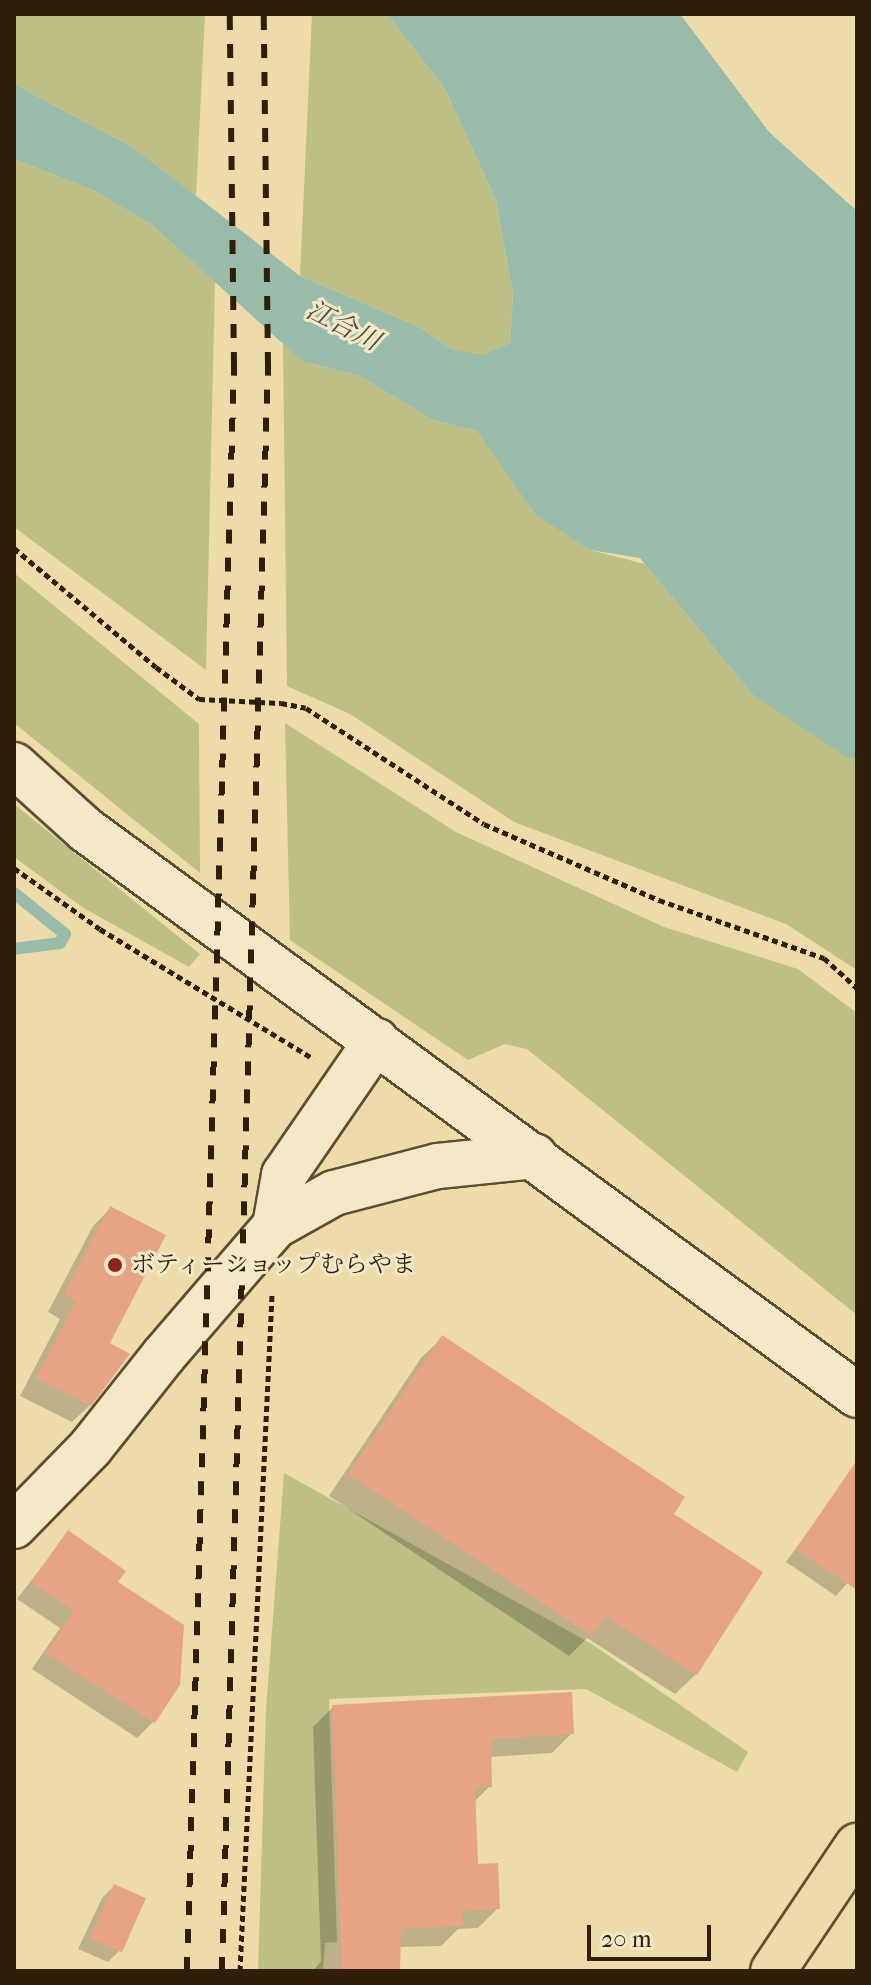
<!DOCTYPE html>
<html>
<head>
<meta charset="utf-8">
<style>
  body { margin:0 }
  #map { position:relative; width:871px; height:1985px; overflow:hidden; background:#eddcaa; font-family:"IM FELL French Canon","Noto Serif JP",serif }
  div>[style] { position:absolute }
  .green>* { inset:0; background:#bdbf85 }
  .water>* { inset:0; background:#9ba }
  .shadow>* { inset:0; background:#0003 }
  .stream>* { height:12px; margin:-6px; padding:0 6px; transform-origin:6px; border-radius:6px; background:#9ba }
  .building>* { inset:0; background:#e6a484; transform-origin:0 0 }
  .path>* { height:5px; margin-top:-2.5px; transform-origin:0; background:repeating-linear-gradient(90deg,#301d0a 0 6px,transparent 0 10px) }
  .roads { filter:drop-shadow(2px 0 #5f4d32) drop-shadow(-2px 0 #5f4d32) drop-shadow(0 2px #5f4d32) drop-shadow(0 -2px #5f4d32) }
  .minor>* { height:44px; margin:-22px; padding:0 22px; transform-origin:22px; border-radius:22px; background:#f3e8c8 }
  .tertiary>* { height:44px; margin:-22px; padding:0 22px; transform-origin:22px; border-radius:22px; background:#f3e8c8 }
  .primary>* { height:44px; margin:-22px; padding:0 22px; transform-origin:22px; border-radius:22px; background:#eddcaa }
  .rail>* { height:6px; margin-top:-3px; transform-origin:0; background:repeating-linear-gradient(90deg,#301d0a 0 14px,transparent 0 28px) }
  .dots>* { width:22px; height:22px; translate:-50% -50%; box-sizing:border-box; border:4px solid #f3e8c8; border-radius:50% }
  span { translate:-50% -50%; white-space:nowrap; text-align:center; line-height:1.15; -webkit-text-stroke:6px #f3e8c8; paint-order:stroke }
  .poi-label { font-size:24px; color:#301d0a }
  .left { translate:0 -50%; text-align:left }
  .water-label { font-size:26px; color:#504c3a; font-style:italic }
  .frame { position:absolute; inset:0; border:16px solid #301d0a; pointer-events:none }
  .scale { position:absolute; left:587px; top:1925px; width:124px; height:36px; box-sizing:border-box; border:4px solid #301d0a; border-top:0; padding-left:10px; font-size:24px; line-height:28px; white-space:nowrap; color:#301d0a; -webkit-text-stroke:6px #f3e8c8; paint-order:stroke }
</style>
</head>
<body>
<div id="map">
  <div class="green">
    <i style="clip-path:polygon(14px 14px,205px 14px,196px 196px,134px 148px,14px 84px)"></i>
    <i style="clip-path:polygon(312px 14px,387px 14px,445px 89px,496px 200px,513px 294px,510px 343px,482px 356px,453px 350px,419px 327px,300px 276px)"></i>
    <i style="clip-path:polygon(14px 159px,93px 190px,152px 225px,215px 282px,206px 670px,14px 527px)"></i>
    <i style="clip-path:polygon(283px 343px,302px 361px,360px 376px,433px 420px,477px 431px,590px 550px,645px 564px,753px 695px,857px 760px,857px 970px,786px 924px,514px 822px,350px 714px,287px 686px)"></i>
    <i style="clip-path:polygon(14px 573px,199px 724px,200px 873px,14px 723px)"></i>
    <i style="clip-path:polygon(285px 723px,456px 832px,664px 927px,798px 969px,857px 1013px,857px 1315px,527px 1049px,505px 1044px,468px 1060px,290px 940px)"></i>
    <i style="clip-path:polygon(14px 804px,200px 954px,189px 967px,82px 907px,14px 857px)"></i>
    <i style="clip-path:polygon(284px 1473px,592px 1644px,748px 1752px,737px 1772px,586px 1689px,329px 1699px,337px 1942px,325px 1943px,323px 1971px,258px 1971px,266px 1710px)"></i>
  </div>
  <div class="water">
    <i style="clip-path:polygon(387px 14px,680px 14px,769px 132px,857px 211px,857px 759px,847px 757px,753px 695px,640px 558px,590px 550px,536px 515px,477px 431px,433px 420px,360px 376px,302px 361px,152px 225px,93px 190px,14px 159px,14px 84px,134px 148px,300px 276px,419px 327px,453px 350px,483px 355px,510px 343px,513px 294px,496px 200px,445px 89px)"></i>
  </div>
  <div class="shadow">
    <i style="clip-path:polygon(110px 1209px,107px 1344px,90px 1405px,72px 1422px,20px 1396px,60px 1319px,48px 1312px,93px 1226px)"></i>
    <i style="clip-path:polygon(442px 1338px,671px 1515px,696px 1674px,675px 1694px,587px 1638px,569px 1656px,329px 1496px,421px 1358px)"></i>
    <i style="clip-path:polygon(848px 1476px,857px 1482px,857px 1572px,836px 1596px,786px 1562px)"></i>
    <i style="clip-path:polygon(68px 1533px,116px 1582px,178px 1684px,153px 1722px,137px 1738px,32px 1669px,60px 1628px,17px 1599px)"></i>
    <i style="clip-path:polygon(333px 1707px,572px 1733px,552px 1753px,489px 1757px,490px 1786px,473px 1803px,476px 1866px,498px 1908px,478px 1928px,458px 1929px,441px 1946px,399px 1947px,398px 1971px,313px 1971px,321px 1961px,313px 1727px)"></i>
    <i style="clip-path:polygon(114px 1886px,120px 1950px,108px 1962px,78px 1949px,102px 1898px)"></i>
  </div>
  <div class="stream">
    <i style="left:14px;top:893px;width:65px;rotate:38.8deg"></i>
    <i style="left:65px;top:934px;width:10px;rotate:119deg"></i>
    <i style="left:60px;top:943px;width:46px;rotate:172.6deg"></i>
  </div>
  <div class="building">
    <i style="clip-path:polygon(110px 1206px,166px 1235px,110px 1343px,130px 1354px,91px 1406px,36px 1378px,76px 1301px,64px 1294px)"></i>
    <i style="clip-path:polygon(442px 1335px,685px 1497px,674px 1514px,763px 1572px,697px 1675px,605px 1616px,592px 1636px,348px 1474px)"></i>
    <i style="clip-path:polygon(857px 1460px,857px 1590px,796px 1549px)"></i>
    <i style="clip-path:polygon(68px 1530px,126px 1571px,118px 1582px,184px 1625px,180px 1685px,155px 1723px,46px 1653px,74px 1611px,31px 1582px)"></i>
    <i style="clip-path:polygon(572px 1692px,574px 1734px,491px 1739px,492px 1787px,475px 1787px,478px 1864px,498px 1863px,500px 1909px,462px 1911px,463px 1926px,401px 1929px,400px 1971px,342px 1971px,332px 1705px)"></i>
    <i style="left:114px;top:1884px;width:35px;height:59px;rotate:24deg"></i>
  </div>
  <div class="path">
    <i style="left:14px;top:548px;width:185px;rotate:40deg"></i>
    <i style="left:156px;top:667px;width:54px;rotate:36.7deg"></i>
    <i style="left:199px;top:699px;width:82px;rotate:2.8deg"></i>
    <i style="left:281px;top:703px;width:25px;rotate:11deg"></i>
    <i style="left:306px;top:708px;width:212px;rotate:33.1deg"></i>
    <i style="left:484px;top:824px;width:191px;rotate:23.5deg"></i>
    <i style="left:659px;top:900px;width:175px;rotate:19.4deg"></i>
    <i style="left:824px;top:958px;width:45px;rotate:42.3deg"></i>
    <i style="left:14px;top:868px;width:105px;rotate:35.3deg"></i>
    <i style="left:100px;top:929px;width:250px;rotate:31.3deg"></i>
    <i style="left:240px;top:1971px;width:677px;rotate:-87.29deg"></i>
  </div>
  <div class="roads">
    <div class="minor">
      <i style="left:275px;top:1226px;width:52px;rotate:-80deg"></i>
      <i style="left:284px;top:1175px;width:163px;rotate:-55.5deg"></i>
      <i style="left:14px;top:1526px;width:110px;rotate:-45.7deg"></i>
      <i style="left:91px;top:1447px;width:117px;rotate:-51.6deg"></i>
      <i style="left:164px;top:1355px;width:170px;rotate:-49.3deg"></i>
      <i style="left:275px;top:1226px;width:68px;rotate:-29.2deg"></i>
      <i style="left:334px;top:1193px;width:107px;rotate:-14.6deg"></i>
      <i style="left:438px;top:1166px;width:97px;rotate:-5.9deg"></i>
    </div>
    <div class="tertiary">
      <i style="left:14px;top:765px;width:97px;rotate:42.1deg"></i>
      <i style="left:86px;top:830px;width:956px;rotate:36.23deg"></i>
    </div>
    <div class="primary">
      <i style="left:773px;top:1971px;width:151px;rotate:-56.1deg"></i>
    </div>
  </div>
  <div class="rail">
    <i style="left:187px;top:1971px;width:1606px;rotate:-88.32deg"></i>
    <i style="left:234px;top:366px;width:352px;rotate:-90.7deg"></i>
    <i style="left:222px;top:1971px;width:1606px;rotate:-88.36deg"></i>
    <i style="left:268px;top:366px;width:352px;rotate:-90.7deg"></i>
  </div>
  <div class="dots">
    <i style="left:115px;top:1265px;background:#8f2418"></i>
  </div>
  <div class="poi-label">
    <span class="left" style="left:131px;top:1265px">ボティーショップむらやま</span>
  </div>
  <div class="water-label">
    <span style="left:343px;top:326px;rotate:27deg">江合川</span>
  </div>
  <div class="frame"></div>
  <div class="scale">20 m</div>
</div>
</body>
</html>
